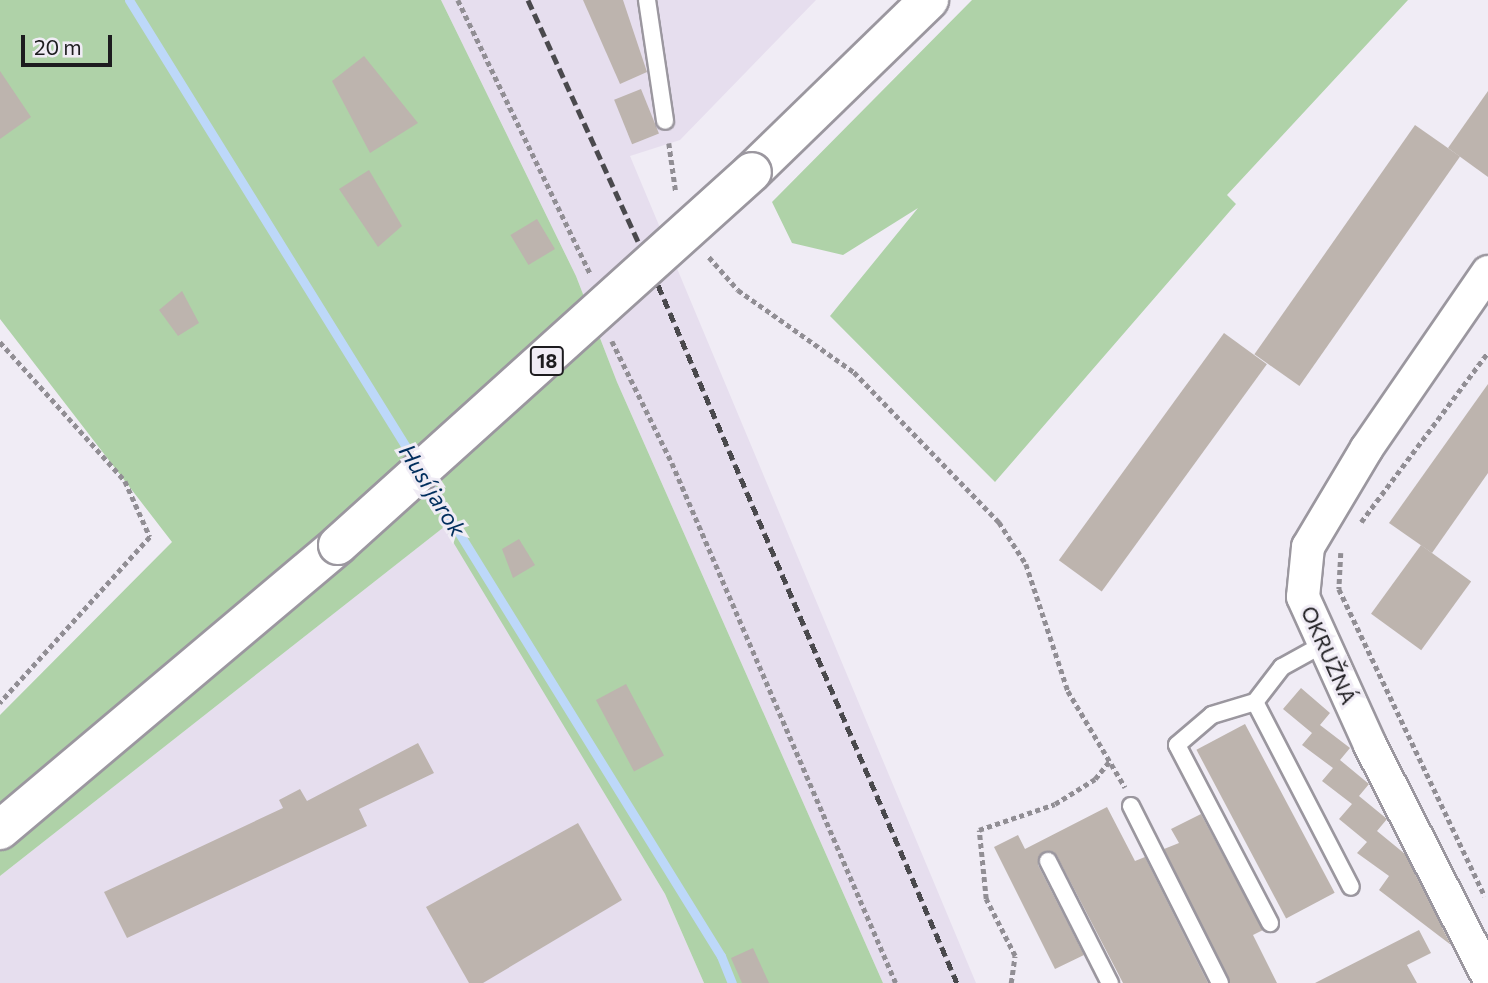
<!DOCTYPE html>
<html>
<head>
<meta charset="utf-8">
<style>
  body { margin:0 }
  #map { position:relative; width:1488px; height:983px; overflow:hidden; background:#f0ecf5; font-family:Commissioner,sans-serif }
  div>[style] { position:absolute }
  .built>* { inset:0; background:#e6deee }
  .green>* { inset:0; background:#afd2a8 }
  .stream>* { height:9px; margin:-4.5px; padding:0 4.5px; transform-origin:4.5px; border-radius:4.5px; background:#bdd8f9 }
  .building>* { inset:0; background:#bdb4ae; transform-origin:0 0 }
  .path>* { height:4.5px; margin-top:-2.25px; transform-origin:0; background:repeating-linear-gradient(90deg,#918e94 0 5px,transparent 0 8.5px) }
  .roads { filter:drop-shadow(2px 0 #9b979f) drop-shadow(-2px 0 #9b979f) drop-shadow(0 2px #9b979f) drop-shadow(0 -2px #9b979f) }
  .service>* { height:16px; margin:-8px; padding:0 8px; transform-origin:8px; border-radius:8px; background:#fff }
  .minor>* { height:32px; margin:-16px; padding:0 16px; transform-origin:16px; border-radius:16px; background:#fff }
  .primary>* { height:38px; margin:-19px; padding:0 19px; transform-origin:19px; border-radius:19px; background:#fff }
  .rail>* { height:5px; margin-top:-2.5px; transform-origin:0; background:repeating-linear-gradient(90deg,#4a494d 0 10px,transparent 0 15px) }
  .bridges { filter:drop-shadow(2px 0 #9b979f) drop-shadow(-2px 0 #9b979f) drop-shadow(0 2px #9b979f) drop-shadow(0 -2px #9b979f) }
  .primary-bridge>* { height:38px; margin:-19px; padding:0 19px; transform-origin:19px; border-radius:19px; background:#fff }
  span { translate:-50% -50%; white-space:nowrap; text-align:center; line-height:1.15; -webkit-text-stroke:6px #f0ecf5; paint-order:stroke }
  .shield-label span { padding:2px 5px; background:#f0ecf5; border:2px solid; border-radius:5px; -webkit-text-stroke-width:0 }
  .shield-label { font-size:19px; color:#1d1c1f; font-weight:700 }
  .street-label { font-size:21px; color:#1d1c1f }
  .water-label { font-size:23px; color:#002e5d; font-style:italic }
  .scale { position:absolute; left:21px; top:35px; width:91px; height:32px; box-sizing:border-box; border:4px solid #1d1c1f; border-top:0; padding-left:9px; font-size:21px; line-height:24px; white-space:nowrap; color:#1d1c1f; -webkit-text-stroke:5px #f0ecf5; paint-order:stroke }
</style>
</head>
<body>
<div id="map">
  <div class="built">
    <i style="clip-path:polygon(441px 0,816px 0,680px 140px,630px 156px,976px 983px,883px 983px,617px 382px,576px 276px)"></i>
    <i style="clip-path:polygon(445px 526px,665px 894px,704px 983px,0 983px,0 876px)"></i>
  </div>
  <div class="green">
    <i style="clip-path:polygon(0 0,441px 0,576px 276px,617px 382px,883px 983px,704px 983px,665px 894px,444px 527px,0 876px,0 715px,172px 542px,0 319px)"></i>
    <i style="clip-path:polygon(972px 0,1408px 0,1227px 195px,1236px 204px,995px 482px,830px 316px,918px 208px,843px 255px,792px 243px,772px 202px)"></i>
  </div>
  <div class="stream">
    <i style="left:129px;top:0;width:545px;rotate:58.21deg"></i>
    <i style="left:425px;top:478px;width:562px;rotate:58.23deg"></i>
    <i style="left:721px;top:956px;width:29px;rotate:68deg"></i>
  </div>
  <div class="building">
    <i style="clip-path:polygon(583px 0,623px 0,647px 72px,620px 84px)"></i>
    <i style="clip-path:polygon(364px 56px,418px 123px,370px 153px,332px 81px)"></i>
    <i style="clip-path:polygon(0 71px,31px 117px,0 139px)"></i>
    <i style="left:641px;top:89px;width:48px;height:29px;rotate:68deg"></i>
    <i style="clip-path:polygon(1488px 91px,1488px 177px,1448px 148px)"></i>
    <i style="left:1415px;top:125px;width:55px;height:280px;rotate:35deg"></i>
    <i style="clip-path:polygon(369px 170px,402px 226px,378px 247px,339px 189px)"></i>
    <i style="left:537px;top:219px;width:35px;height:31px;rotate:59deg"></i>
    <i style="clip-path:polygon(182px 291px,199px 323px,178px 336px,159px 310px)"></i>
    <i style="left:1224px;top:333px;width:53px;height:281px;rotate:36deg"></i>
    <i style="clip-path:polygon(1488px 384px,1488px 473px,1432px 553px,1389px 523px)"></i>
    <i style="clip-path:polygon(519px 539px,535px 565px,513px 578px,502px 549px)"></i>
    <i style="left:1421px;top:545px;width:62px;height:85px;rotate:36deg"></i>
    <i style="left:626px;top:684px;width:81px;height:34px;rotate:62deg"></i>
    <i style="clip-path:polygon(1301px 688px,1330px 713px,1320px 725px,1350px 748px,1340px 760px,1369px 784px,1359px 796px,1387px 819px,1377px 831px,1405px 854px,1451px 945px,1379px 890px,1389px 876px,1357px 853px,1367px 842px,1339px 819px,1352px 804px,1322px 781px,1333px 768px,1302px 745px,1312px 733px,1283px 709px)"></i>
    <i style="left:1245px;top:724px;width:191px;height:55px;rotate:62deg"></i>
    <i style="clip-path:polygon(418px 743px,434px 773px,359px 809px,367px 826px,127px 938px,104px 892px,283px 808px,279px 800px,300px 789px,307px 801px)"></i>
    <i style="clip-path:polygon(1107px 807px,1135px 861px,1145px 857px,1208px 983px,1123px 983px,1057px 856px,1048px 851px,1040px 855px,1038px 865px,1084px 955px,1055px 969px,994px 847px,1018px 835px,1025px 849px)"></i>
    <i style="clip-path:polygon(1201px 814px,1263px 930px,1253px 935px,1277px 983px,1230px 983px,1164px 849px,1179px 843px,1171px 829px)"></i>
    <i style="clip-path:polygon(578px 823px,622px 900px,483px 983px,469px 983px,426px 907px)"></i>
    <i style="clip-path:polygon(1419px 930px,1431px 953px,1407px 965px,1417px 983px,1315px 983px)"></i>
    <i style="clip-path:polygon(753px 948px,769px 983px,742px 983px,731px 958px)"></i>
  </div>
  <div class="path">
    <i style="left:458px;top:0;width:303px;rotate:64.2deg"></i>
    <i style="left:669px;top:143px;width:50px;rotate:82deg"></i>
    <i style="left:709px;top:257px;width:44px;rotate:48.7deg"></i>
    <i style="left:738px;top:290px;width:142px;rotate:35.3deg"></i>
    <i style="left:854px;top:372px;width:209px;rotate:46deg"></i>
    <i style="left:999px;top:522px;width:50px;rotate:57.3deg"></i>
    <i style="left:1026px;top:564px;width:134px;rotate:71.7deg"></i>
    <i style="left:1068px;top:691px;width:112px;rotate:59.3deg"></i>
    <i style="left:612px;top:341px;width:136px;rotate:63.8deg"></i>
    <i style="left:672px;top:463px;width:566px;rotate:66.7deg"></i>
    <i style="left:0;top:342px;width:187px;rotate:48deg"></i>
    <i style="left:125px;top:481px;width:61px;rotate:65.9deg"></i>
    <i style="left:150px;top:537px;width:224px;rotate:132.1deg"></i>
    <i style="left:1361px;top:522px;width:212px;rotate:-53.2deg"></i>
    <i style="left:1341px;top:553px;width:36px;rotate:93deg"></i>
    <i style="left:1339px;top:589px;width:340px;rotate:64.6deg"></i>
    <i style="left:1011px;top:983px;width:27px;rotate:-82deg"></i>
    <i style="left:1015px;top:956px;width:64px;rotate:-117deg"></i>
    <i style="left:986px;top:899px;width:69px;rotate:-95.8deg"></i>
    <i style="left:979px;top:830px;width:80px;rotate:-18.9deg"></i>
    <i style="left:1055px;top:804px;width:47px;rotate:-32deg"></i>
    <i style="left:1095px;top:779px;width:22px;rotate:-51deg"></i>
  </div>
  <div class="roads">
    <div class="service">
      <i style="left:647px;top:0;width:122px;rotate:81.5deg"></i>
      <i style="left:1322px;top:645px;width:46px;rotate:151.2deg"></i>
      <i style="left:1282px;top:667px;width:44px;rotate:127.6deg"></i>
      <i style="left:1255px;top:702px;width:208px;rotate:62.6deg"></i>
      <i style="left:1255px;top:702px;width:45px;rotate:163.2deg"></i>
      <i style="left:1212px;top:715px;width:46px;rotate:139.4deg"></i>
      <i style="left:1177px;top:745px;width:201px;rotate:62.4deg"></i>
      <i style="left:1131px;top:806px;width:198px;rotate:63.3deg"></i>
      <i style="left:1048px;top:861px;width:137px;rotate:63.1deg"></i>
    </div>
    <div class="minor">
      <i style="left:1488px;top:272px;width:214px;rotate:124.5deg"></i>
      <i style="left:1367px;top:448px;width:115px;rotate:120.8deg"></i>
      <i style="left:1308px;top:547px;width:50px;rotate:95.7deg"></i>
      <i style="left:1303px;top:597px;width:162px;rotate:65.6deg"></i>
      <i style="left:1370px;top:745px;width:260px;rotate:63deg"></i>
    </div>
    <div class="primary">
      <i style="left:752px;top:172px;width:247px;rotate:-44.2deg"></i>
      <i style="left:0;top:830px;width:442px;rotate:-40.1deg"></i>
    </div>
  </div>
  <div class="rail">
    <i style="left:528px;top:0;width:313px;rotate:65.5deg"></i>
    <i style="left:658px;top:285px;width:759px;rotate:66.81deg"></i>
  </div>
  <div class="bridges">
    <div class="primary-bridge">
      <i style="left:338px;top:545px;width:557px;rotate:-42.02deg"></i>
    </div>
  </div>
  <div class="shield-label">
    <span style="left:547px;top:361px">18</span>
  </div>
  <div class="street-label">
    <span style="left:1329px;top:655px;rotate:66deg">OKRUŽNÁ</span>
  </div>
  <div class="water-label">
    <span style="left:433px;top:490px;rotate:58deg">Husí jarok</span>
  </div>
  <div class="scale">20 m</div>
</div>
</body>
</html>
